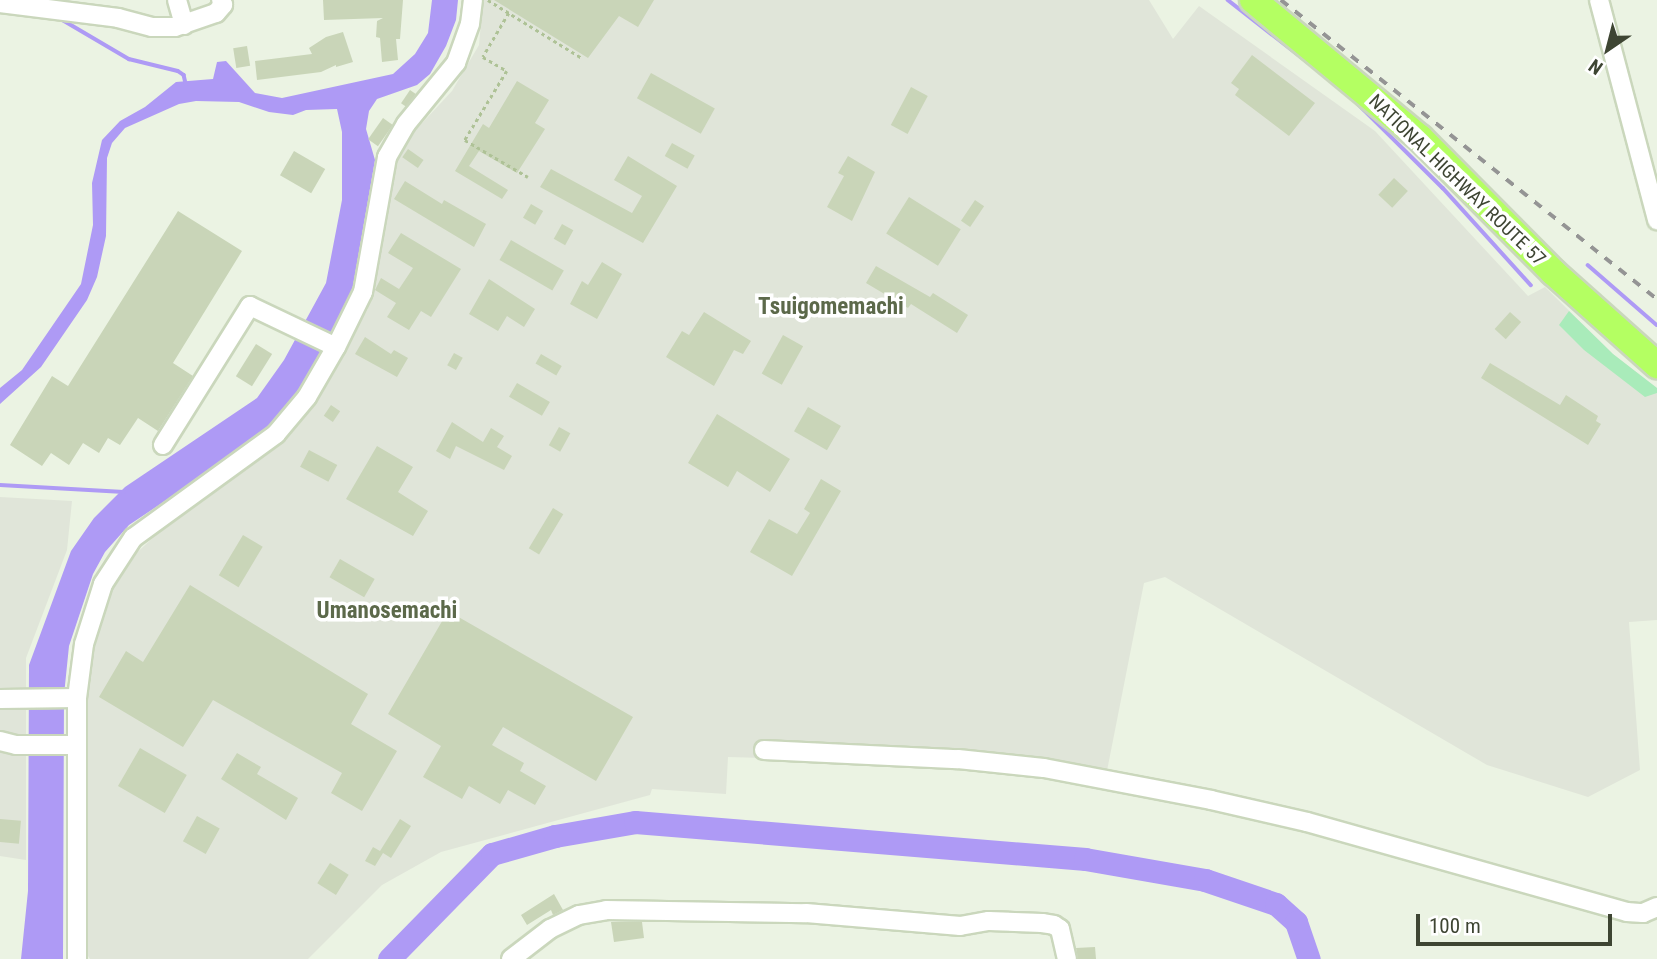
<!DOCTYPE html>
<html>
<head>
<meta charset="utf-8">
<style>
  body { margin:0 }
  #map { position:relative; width:1657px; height:959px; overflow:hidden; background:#ebf3e3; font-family:"Roboto Condensed",sans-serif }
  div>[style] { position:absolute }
  .industrial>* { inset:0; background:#e0e5d9 }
  .green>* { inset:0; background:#a9ebba }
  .water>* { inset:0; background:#ae9af5 }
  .stream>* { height:3.5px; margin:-1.75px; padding:0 1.75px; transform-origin:1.75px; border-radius:1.75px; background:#ae9af5 }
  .river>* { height:23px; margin:-11.5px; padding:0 11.5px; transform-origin:11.5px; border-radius:11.5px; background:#ae9af5 }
  .building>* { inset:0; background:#c9d5b8; transform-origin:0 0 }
  .path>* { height:2.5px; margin-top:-1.25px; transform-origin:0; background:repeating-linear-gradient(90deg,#aec296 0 3.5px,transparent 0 7px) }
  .roads { filter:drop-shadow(2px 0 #cad7bc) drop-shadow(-2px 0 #cad7bc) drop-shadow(0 2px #cad7bc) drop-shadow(0 -2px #cad7bc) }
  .minor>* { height:18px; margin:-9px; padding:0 9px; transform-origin:9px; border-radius:9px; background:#fff }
  .highway>* { height:26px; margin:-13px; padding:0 13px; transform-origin:13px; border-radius:13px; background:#b4ff62 }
  .rail>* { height:3.5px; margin-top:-1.75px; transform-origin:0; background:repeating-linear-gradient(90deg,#949494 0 9px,transparent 0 18px) }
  span { translate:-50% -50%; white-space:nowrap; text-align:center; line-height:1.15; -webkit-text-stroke:7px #fff; paint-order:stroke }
  .street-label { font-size:19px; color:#3e4533 }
  .quarter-label { font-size:23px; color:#5c694a; font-weight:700 }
  .north { position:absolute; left:1573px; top:14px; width:70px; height:70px; -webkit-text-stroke:5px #fff; paint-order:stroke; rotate:215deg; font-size:19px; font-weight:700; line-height:28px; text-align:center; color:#3e4533 }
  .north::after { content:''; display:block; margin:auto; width:24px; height:32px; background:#3e4533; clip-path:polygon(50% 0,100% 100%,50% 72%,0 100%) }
  .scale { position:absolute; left:1416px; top:914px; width:196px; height:32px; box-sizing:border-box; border:4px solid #3e4533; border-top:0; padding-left:9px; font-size:21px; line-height:24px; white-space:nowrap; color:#3e4533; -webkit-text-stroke:5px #fff; paint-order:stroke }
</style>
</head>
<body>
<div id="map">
  <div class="industrial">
    <i style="clip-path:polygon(483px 0,1149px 0,1173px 39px,1199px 6px,1375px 131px,1528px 296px,1545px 287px,1613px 354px,1657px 388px,1657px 620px,1629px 622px,1640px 770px,1588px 797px,1487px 765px,1165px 577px,1144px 583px,1104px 786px,914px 762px,728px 757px,726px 794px,652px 789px,650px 795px,441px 852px,382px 885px,308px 959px,90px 959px,86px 953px,87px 685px,94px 637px,111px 586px,131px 558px,157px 534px,295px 422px,368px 309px,363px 306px,395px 164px,411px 135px,452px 91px,479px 45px)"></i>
    <i style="clip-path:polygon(0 497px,72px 501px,67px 550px,26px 658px,26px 860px,0 856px)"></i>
  </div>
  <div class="green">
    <i style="clip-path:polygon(1569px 311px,1613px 354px,1657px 388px,1657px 393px,1645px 397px,1584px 350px,1559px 325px)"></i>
  </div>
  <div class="water">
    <i style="clip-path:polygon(432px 0,458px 0,456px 20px,446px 46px,430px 74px,417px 85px,377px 99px,369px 111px,366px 129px,375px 160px,351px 298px,314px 370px,282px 417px,237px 453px,129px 525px,105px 552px,93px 574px,69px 646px,64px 695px,63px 959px,21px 959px,28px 891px,29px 665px,71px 551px,94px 518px,125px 487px,257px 398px,284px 360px,326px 283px,342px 200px,342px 132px,337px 109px,306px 110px,293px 115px,269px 112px,239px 102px,196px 101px,179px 104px,125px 128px,112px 143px,107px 158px,106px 236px,97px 277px,87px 300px,41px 367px,0 404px,0 388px,22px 370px,81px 284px,93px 225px,92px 183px,102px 140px,120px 121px,145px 107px,176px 82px,213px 79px,217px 62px,226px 61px,255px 93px,282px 98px,393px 74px,415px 54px,428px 33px)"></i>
  </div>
  <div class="stream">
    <i style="left:1228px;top:0;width:104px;rotate:38deg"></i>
    <i style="left:61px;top:19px;width:79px;rotate:30.5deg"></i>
    <i style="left:129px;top:59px;width:50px;rotate:13.8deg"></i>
    <i style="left:178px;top:71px;width:7px;rotate:34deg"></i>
    <i style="left:184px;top:75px;width:9px;rotate:77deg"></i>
    <i style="left:1354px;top:100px;width:125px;rotate:44.7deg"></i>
    <i style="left:1443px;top:188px;width:131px;rotate:47.8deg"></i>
    <i style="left:1588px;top:265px;width:91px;rotate:41deg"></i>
    <i style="left:0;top:485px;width:124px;rotate:3.2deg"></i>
  </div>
  <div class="river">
    <i style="left:389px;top:959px;width:147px;rotate:-45.6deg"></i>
    <i style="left:492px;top:854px;width:66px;rotate:-15.9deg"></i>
    <i style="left:555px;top:836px;width:81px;rotate:-9.9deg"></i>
    <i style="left:635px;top:822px;width:452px;rotate:4.7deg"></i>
    <i style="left:1085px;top:859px;width:122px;rotate:9.9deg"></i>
    <i style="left:1205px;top:880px;width:75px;rotate:18.7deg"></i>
    <i style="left:1276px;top:904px;width:27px;rotate:42deg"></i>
    <i style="left:1296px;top:922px;width:39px;rotate:71deg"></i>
  </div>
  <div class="building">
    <i style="clip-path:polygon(323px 0,403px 0,400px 39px,396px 39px,398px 60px,382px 62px,380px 38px,376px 37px,377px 21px,383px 18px,324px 20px)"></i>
    <i style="clip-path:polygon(494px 0,654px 0,638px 27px,619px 16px,588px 58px)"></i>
    <i style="clip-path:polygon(343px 32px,353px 62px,336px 67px,336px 65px,321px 72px,257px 80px,255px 61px,312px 54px,309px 48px,326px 37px)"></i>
    <i style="left:247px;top:46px;width:20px;height:14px;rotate:81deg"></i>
    <i style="clip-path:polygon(1252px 55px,1315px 103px,1289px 136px,1235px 95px,1239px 89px,1231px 83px)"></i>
    <i style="left:651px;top:73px;width:73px;height:29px;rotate:29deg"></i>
    <i style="clip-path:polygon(517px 81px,549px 100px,535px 123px,545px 129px,517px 173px,479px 151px,469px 166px,508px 190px,502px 199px,455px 171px,483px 124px,489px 128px)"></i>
    <i style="left:911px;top:87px;width:19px;height:43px;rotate:28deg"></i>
    <i style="left:410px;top:90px;width:7px;height:16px;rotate:34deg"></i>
    <i style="left:383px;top:118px;width:12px;height:26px;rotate:35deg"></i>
    <i style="left:672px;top:143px;width:26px;height:15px;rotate:29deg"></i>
    <i style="left:408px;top:149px;width:19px;height:10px;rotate:35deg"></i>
    <i style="left:294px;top:151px;width:36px;height:28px;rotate:30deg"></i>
    <i style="clip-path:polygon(628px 156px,677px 186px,643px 243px,540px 187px,551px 169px,632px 213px,642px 196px,614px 180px)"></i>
    <i style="clip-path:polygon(848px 156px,875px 172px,852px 221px,827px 207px,844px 176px,838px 173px)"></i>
    <i style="left:1394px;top:178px;width:19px;height:23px;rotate:43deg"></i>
    <i style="clip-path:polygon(405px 181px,442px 204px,444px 200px,486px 224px,474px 247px,394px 199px)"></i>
    <i style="left:909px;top:197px;width:61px;height:43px;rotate:32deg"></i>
    <i style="left:975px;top:200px;width:11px;height:25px;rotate:34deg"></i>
    <i style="left:531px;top:204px;width:14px;height:16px;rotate:30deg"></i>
    <i style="clip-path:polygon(178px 211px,242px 251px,173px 363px,193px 376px,158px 431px,138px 418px,120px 445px,108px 438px,99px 453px,83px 443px,69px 465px,51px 453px,42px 466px,10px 445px,52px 376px,68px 386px)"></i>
    <i style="left:562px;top:224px;width:13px;height:17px;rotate:29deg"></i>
    <i style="clip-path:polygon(401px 233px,461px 269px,431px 317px,421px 311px,409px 330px,387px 317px,396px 303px,375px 290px,381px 278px,399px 289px,413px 268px,388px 253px)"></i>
    <i style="left:511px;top:240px;width:61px;height:23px;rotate:30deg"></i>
    <i style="clip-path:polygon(602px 262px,622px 274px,597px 319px,570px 304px,582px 281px,588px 285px)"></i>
    <i style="clip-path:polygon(876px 266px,930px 297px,933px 293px,968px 315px,957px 333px,911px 304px,908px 308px,866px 283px)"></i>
    <i style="clip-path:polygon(489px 279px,535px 309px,524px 327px,507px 316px,498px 331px,469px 314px)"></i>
    <i style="clip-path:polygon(704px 312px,751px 341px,743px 354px,734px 350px,714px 386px,666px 357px,682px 331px,689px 335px)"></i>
    <i style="left:1510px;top:312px;width:15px;height:23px;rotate:42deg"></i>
    <i style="left:783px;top:335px;width:23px;height:44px;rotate:29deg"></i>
    <i style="clip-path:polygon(365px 337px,391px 354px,394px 350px,408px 358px,397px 377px,355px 354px)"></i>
    <i style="left:256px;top:344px;width:19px;height:38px;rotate:32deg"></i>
    <i style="left:454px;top:353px;width:10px;height:14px;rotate:29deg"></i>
    <i style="left:541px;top:354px;width:24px;height:11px;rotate:30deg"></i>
    <i style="clip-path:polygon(1490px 363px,1560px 405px,1566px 395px,1598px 416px,1596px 421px,1601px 424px,1588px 445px,1481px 378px)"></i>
    <i style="left:517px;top:383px;width:38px;height:16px;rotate:30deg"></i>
    <i style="left:331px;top:405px;width:11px;height:13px;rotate:34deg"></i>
    <i style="left:808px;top:407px;width:38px;height:28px;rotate:30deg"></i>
    <i style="clip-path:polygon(717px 414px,790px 459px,770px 492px,737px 471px,728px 487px,688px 463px)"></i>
    <i style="clip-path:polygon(452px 422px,483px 442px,491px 428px,504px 436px,497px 447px,512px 456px,504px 470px,456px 446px,450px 459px,436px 451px)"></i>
    <i style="left:559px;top:427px;width:13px;height:21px;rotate:29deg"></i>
    <i style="clip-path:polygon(377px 446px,413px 467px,398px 492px,428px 511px,413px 536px,346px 499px)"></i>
    <i style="left:309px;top:450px;width:32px;height:19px;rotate:28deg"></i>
    <i style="clip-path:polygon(821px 479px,841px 491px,792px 576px,750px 552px,769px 519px,797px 534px,810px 513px,804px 509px)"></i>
    <i style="left:553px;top:508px;width:12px;height:47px;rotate:31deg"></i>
    <i style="left:243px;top:535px;width:23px;height:47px;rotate:31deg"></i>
    <i style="left:340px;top:559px;width:40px;height:21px;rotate:30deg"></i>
    <i style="clip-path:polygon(190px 585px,368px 694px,351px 724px,397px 751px,362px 811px,331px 793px,342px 773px,213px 700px,183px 747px,99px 697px,126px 651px,143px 662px)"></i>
    <i style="clip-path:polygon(448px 611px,633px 717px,596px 781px,503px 727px,492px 745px,524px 763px,520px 771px,546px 786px,535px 805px,508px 790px,500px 804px,469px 786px,462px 799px,423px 777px,441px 746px,388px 714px)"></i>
    <i style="left:140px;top:748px;width:54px;height:44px;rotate:30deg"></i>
    <i style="clip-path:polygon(237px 753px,261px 767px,257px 774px,298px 798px,286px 820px,221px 779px)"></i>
    <i style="left:197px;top:816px;width:26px;height:29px;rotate:29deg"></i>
    <i style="left:0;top:819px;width:21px;height:23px;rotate:5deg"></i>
    <i style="clip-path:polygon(400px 819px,411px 826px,391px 858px,383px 853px,375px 866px,365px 861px,373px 847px,380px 851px)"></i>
    <i style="left:330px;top:863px;width:22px;height:24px;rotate:32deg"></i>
    <i style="clip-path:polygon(554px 894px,563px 910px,553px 915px,551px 910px,527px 925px,521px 915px)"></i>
    <i style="clip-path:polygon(611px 922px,642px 922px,644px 938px,614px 942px)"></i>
    <i style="clip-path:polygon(1095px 947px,1096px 959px,1078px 959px,1076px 948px)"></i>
  </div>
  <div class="path">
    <i style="left:488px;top:0;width:110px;rotate:31.7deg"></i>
    <i style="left:509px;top:13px;width:51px;rotate:120.6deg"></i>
    <i style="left:483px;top:57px;width:28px;rotate:30deg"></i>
    <i style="left:507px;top:71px;width:81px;rotate:121.3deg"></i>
    <i style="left:465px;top:140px;width:73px;rotate:30.4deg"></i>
  </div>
  <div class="roads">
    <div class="minor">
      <i style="left:177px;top:0;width:26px;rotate:74deg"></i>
      <i style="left:1599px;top:0;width:228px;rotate:75.2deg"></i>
      <i style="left:0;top:3px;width:119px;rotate:7.2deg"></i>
      <i style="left:118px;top:18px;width:35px;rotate:15deg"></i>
      <i style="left:152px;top:27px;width:23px"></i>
      <i style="left:175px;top:27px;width:43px;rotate:-18.9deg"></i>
      <i style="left:216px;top:13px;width:11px;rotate:-49deg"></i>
      <i style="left:223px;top:5px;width:5px;rotate:-112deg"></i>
      <i style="left:163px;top:445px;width:164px;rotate:-58deg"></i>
      <i style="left:250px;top:306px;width:95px;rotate:25.5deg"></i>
      <i style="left:0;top:699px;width:77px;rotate:-0.7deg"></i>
      <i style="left:0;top:741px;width:16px;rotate:14deg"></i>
      <i style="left:16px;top:745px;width:60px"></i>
      <i style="left:764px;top:750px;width:194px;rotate:2.7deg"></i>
      <i style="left:958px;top:759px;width:86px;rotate:6deg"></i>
      <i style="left:1044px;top:768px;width:170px;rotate:10.8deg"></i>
      <i style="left:1211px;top:800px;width:98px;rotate:12.9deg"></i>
      <i style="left:1307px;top:822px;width:332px;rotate:15.7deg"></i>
      <i style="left:1627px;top:912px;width:16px;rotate:4deg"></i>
      <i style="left:1643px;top:913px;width:15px;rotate:-23deg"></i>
      <i style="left:77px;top:959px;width:261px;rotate:-90deg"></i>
      <i style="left:77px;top:698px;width:54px;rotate:-82.6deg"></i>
      <i style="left:84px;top:644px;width:63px;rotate:-72.4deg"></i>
      <i style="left:103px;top:584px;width:55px;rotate:-56.9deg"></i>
      <i style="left:133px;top:538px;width:177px;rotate:-36deg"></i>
      <i style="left:276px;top:434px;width:48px;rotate:-50deg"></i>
      <i style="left:307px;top:397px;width:58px;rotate:-59.9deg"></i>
      <i style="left:336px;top:347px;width:61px;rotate:-63.9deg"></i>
      <i style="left:363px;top:292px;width:137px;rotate:-79.9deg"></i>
      <i style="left:387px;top:157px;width:38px;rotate:-60deg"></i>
      <i style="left:406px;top:124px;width:79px;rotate:-50.7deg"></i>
      <i style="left:456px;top:63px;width:41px;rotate:-70.3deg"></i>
      <i style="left:470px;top:24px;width:24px;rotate:-83deg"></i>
      <i style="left:511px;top:959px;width:49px;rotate:-37.6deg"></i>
      <i style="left:550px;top:929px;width:32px;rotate:-26deg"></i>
      <i style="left:579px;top:915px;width:27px;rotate:-10deg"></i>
      <i style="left:606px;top:910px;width:200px;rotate:0.9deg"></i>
      <i style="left:806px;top:913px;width:155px;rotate:4.8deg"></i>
      <i style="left:960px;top:926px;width:29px;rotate:-10deg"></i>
      <i style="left:989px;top:921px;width:53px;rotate:2.2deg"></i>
      <i style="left:1042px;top:923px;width:12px;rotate:9deg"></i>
      <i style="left:1054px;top:925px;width:7px;rotate:34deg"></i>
      <i style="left:1060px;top:929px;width:31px;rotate:77deg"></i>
    </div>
    <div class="highway">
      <i style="left:1253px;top:0;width:217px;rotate:39.6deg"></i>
      <i style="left:1420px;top:138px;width:189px;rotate:45.2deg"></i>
      <i style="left:1553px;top:272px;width:140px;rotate:41.8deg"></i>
    </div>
  </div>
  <div class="rail">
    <i style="left:1281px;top:0;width:480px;rotate:38.5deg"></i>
  </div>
  <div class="street-label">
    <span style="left:1457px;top:180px;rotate:44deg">NATIONAL HIGHWAY ROUTE 57</span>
  </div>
  <div class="quarter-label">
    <span style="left:831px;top:307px">Tsuigomemachi</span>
    <span style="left:387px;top:611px">Umanosemachi</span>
  </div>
  <div class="north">N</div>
  <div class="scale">100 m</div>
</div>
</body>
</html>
